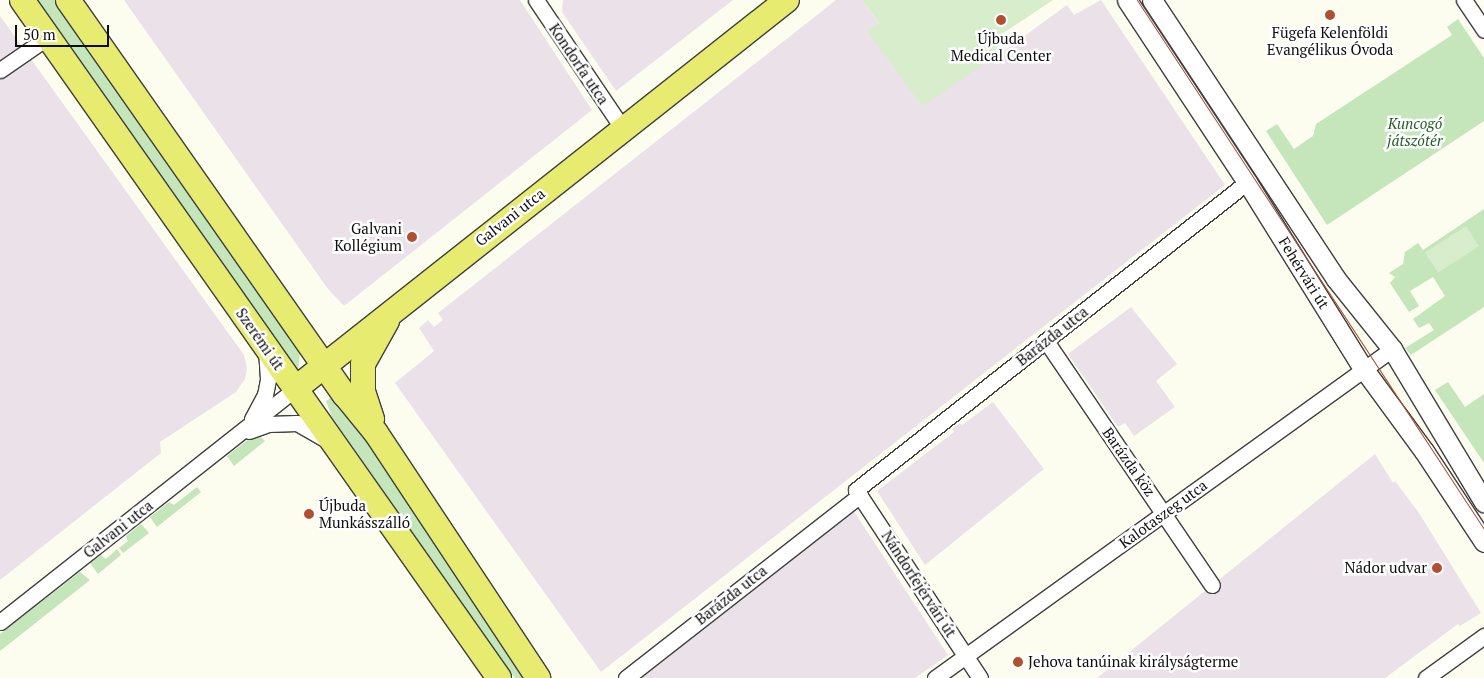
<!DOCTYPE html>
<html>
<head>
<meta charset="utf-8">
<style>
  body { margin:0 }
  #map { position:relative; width:1484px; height:678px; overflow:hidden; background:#fcfdee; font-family:"PT Serif",serif }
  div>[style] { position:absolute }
  .industrial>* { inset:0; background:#ebe2e9 }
  .green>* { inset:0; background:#c5e5bb }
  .pitch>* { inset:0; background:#d8edcc; transform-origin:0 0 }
  .roads { filter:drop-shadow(1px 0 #404040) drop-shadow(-1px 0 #404040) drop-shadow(0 1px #404040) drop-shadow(0 -1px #404040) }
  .minor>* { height:15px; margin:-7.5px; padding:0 7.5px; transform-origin:7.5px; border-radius:7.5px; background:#fff }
  .tertiary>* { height:19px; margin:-9.5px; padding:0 9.5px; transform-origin:9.5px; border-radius:9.5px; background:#fff }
  .primary>* { height:24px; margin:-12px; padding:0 12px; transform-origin:12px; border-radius:12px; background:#e7ec70 }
  .tram>* { height:1px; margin:-0.5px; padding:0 0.5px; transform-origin:0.5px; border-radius:0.5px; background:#b04f32 }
  .dots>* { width:14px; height:14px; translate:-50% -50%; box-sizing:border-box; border:2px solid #fff; border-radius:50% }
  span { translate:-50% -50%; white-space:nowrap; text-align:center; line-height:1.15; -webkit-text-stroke:5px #fff; paint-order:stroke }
  .poi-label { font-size:15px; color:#0d0d0d }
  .right { translate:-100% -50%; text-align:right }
  .left { translate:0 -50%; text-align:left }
  .street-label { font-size:15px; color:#0d0d0d }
  .park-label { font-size:15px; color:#235e28; font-style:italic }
  .scale { position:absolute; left:15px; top:25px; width:94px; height:22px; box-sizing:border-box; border:2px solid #0d0d0d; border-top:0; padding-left:6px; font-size:15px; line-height:18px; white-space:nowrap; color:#0d0d0d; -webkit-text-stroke:4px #fff; paint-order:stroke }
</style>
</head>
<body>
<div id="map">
  <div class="industrial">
    <i style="clip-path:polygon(124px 0,520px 0,592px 110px,344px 306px,328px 289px)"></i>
    <i style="clip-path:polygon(563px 0,733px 0,616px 91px,562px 12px)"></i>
    <i style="clip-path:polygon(836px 0,862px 0,879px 23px,868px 31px,1002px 52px,1067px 5px,1074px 15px,1101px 0,1225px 185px,601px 672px,395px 383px,434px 351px,419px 328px,428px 320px,434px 327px,443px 320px,438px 313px)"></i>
    <i style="clip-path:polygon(0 16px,244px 355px,247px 368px,245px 379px,236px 392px,160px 442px,161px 453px,0 580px)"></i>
    <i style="clip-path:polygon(1131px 307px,1177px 364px,1156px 381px,1175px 407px,1134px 436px,1125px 423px,1118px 427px,1068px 354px)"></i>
    <i style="clip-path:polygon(993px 402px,1044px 469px,925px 565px,877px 491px,954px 432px,952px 429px,960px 423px,962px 425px)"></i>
    <i style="clip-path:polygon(1375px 454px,1393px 483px,1395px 481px,1419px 513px,1481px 613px,1460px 626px,1458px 624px,1385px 678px,1097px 678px)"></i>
    <i style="clip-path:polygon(853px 510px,948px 655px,915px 678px,639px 678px)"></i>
  </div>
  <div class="green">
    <i style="clip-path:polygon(31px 0,60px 0,300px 352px,298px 374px)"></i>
    <i style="clip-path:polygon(1458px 19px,1484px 58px,1484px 121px,1327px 225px,1266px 131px,1277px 124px,1294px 149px,1313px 136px,1316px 124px,1452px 35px,1447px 27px)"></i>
    <i style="clip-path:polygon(1484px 209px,1484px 307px,1411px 355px,1405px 348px,1434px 330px,1429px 323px,1419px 328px,1413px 319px,1445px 296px,1433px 277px,1410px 291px,1419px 306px,1409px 312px,1390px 283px,1395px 277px,1389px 273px,1403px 264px,1405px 252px,1418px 243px,1423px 250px)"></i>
    <i style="clip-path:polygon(1448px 382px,1465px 407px,1484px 394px,1484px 463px,1435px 390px)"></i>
    <i style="clip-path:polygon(336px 394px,530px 678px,515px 678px,423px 554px,399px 513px,332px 417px,326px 401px)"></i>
    <i style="clip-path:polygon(254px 435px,260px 436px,265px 441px,234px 466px,227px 456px)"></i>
    <i style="clip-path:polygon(197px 487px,201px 492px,157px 527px,150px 517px,169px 502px,174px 505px)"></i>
    <i style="clip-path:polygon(141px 524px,149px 533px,123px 553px,119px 548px,128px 541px,126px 536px)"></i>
    <i style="clip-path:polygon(117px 549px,121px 555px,98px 574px,90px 563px,101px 555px,106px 559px)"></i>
    <i style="clip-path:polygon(80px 572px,90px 580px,0 651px,0 634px)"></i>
  </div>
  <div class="pitch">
    <i style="clip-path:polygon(862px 0,1053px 0,993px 40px,1002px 52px,922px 106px,867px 31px,879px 23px)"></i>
    <i style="left:1466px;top:226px;width:24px;height:49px;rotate:57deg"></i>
  </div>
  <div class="roads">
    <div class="minor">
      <i style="left:536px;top:0;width:156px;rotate:56deg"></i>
      <i style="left:1464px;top:0;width:36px;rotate:56deg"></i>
      <i style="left:0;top:70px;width:58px;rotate:-34.5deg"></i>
      <i style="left:1046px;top:341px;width:295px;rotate:55.8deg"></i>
      <i style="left:252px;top:419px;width:27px;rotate:-62deg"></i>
      <i style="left:265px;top:395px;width:16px;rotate:-79deg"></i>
      <i style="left:268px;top:379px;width:28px;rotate:-94deg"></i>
      <i style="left:249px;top:431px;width:20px;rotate:-20deg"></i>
      <i style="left:268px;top:424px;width:29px;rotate:-2deg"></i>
      <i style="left:297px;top:423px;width:32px;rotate:30deg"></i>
      <i style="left:0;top:622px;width:376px;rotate:-38.3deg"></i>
      <i style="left:626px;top:678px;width:297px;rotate:-38deg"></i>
      <i style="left:935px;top:678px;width:563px;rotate:-35.75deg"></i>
      <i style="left:980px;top:678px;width:225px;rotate:-123.4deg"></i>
      <i style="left:856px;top:490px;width:498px;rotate:-38.2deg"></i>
      <i style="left:1426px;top:678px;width:72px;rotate:-35.9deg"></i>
    </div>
    <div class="tertiary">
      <i style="left:1127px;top:0;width:218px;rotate:56.6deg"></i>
      <i style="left:1247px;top:182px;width:219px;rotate:58.1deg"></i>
      <i style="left:1363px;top:368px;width:103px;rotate:53.7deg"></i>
      <i style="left:1424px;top:451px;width:109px;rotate:56.6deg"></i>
      <i style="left:1152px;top:0;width:334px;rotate:56.6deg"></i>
      <i style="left:1336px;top:279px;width:90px;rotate:51.3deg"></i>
      <i style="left:1392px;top:349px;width:179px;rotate:59deg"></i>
    </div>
    <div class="primary">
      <i style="left:22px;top:0;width:829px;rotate:54.87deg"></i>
      <i style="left:68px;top:0;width:482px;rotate:55deg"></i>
      <i style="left:345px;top:395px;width:49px;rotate:50.8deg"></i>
      <i style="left:376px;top:433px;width:294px;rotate:56.5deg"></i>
      <i style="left:295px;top:389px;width:627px;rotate:-38.33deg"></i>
      <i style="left:372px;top:419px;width:28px;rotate:-108deg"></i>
      <i style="left:363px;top:392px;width:28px;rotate:-90deg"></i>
      <i style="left:363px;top:364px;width:49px;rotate:-60.8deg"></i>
    </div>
  </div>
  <div class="tram">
    <i style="left:1137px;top:0;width:633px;rotate:56.74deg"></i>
  </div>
  <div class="dots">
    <i style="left:1330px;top:15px;background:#b04f32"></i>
    <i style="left:1001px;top:20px;background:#b04f32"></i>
    <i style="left:412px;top:237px;background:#b04f32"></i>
    <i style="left:309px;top:514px;background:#b04f32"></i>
    <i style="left:1437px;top:568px;background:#b04f32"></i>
    <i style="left:1018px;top:662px;background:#b04f32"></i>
  </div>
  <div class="poi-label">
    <span style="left:1330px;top:41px">Fügefa Kelenföldi<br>Evangélikus Óvoda</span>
    <span style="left:1001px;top:47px">Újbuda<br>Medical Center</span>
    <span class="right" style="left:402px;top:237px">Galvani<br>Kollégium</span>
    <span class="left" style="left:319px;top:514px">Újbuda<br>Munkásszálló</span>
    <span class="right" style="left:1427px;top:568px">Nádor udvar</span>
    <span class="left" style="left:1028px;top:662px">Jehova tanúinak királyságterme</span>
  </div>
  <div class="street-label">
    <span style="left:579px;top:64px;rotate:56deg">Kondorfa utca</span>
    <span style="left:510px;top:217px;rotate:-38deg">Galvani utca</span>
    <span style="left:1304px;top:273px;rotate:58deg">Fehérvári út</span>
    <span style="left:1052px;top:336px;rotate:-38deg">Barázda utca</span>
    <span style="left:260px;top:339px;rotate:55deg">Szerémi út</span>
    <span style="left:1129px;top:462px;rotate:55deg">Barázda köz</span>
    <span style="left:1163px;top:514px;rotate:-36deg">Kalotaszeg utca</span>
    <span style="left:118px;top:529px;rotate:-38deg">Galvani utca</span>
    <span style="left:919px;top:584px;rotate:57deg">Nándorfejérvári út</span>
    <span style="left:731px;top:595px;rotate:-38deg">Barázda utca</span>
  </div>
  <div class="park-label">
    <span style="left:1415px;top:132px">Kuncogó<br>játszótér</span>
  </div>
  <div class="scale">50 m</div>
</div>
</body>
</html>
